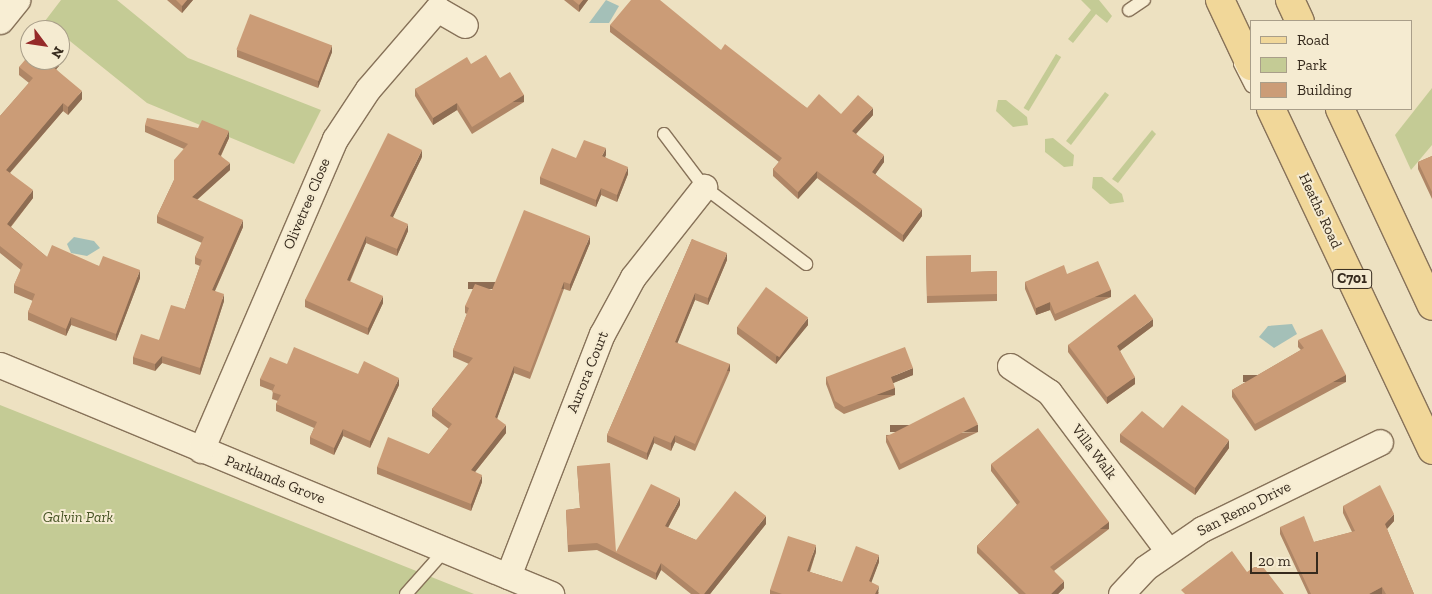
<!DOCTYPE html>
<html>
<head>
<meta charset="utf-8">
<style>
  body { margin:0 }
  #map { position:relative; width:1432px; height:594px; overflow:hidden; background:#ede1c1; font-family:"Zilla Slab",serif }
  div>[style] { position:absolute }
  .green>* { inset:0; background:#c4cb95; transform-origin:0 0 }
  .water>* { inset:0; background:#a4c0b8 }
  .roads { filter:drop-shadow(1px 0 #877259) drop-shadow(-1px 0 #877259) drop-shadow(0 1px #877259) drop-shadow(0 -1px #877259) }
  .lane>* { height:12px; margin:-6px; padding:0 6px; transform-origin:6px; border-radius:6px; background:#f8eed4 }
  .street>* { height:25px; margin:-12.5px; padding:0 12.5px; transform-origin:12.5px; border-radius:12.5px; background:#f8eed4 }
  .secondary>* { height:28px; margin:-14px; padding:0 14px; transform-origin:14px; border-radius:14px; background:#f8eed4 }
  .primary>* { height:28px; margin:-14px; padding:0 14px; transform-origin:14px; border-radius:14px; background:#f1d799 }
  .wall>* { inset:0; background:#af8666 }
  .shaded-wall>* { inset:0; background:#8e6d53; transform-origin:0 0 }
  .building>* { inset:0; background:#cb9c77; transform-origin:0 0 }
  span { translate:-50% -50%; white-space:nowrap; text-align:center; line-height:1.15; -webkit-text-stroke:4px #f5ebd1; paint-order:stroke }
  .shield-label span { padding:1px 4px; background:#f5ebd1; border:1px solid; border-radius:4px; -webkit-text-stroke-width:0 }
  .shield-label { font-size:14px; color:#362a1d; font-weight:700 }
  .street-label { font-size:15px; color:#362a1d }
  .park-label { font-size:15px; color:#465324; font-style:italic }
  .legend { position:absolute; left:1250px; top:20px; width:162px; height:90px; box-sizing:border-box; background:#f5ebd1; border:1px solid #a99e89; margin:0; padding:6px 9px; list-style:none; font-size:15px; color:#362a1d }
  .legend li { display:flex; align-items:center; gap:10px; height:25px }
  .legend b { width:25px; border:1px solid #a99e89 }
  .north { position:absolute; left:20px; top:20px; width:50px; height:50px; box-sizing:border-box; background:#f5ebd1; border:1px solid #a99e89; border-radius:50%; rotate:121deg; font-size:14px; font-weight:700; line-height:20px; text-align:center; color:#362a1d }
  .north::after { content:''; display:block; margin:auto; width:18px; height:22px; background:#952a29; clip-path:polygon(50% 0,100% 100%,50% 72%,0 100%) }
  .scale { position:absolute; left:1250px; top:552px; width:68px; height:22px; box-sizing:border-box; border:2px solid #362a1d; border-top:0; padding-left:6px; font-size:15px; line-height:18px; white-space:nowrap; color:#362a1d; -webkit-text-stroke:4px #f5ebd1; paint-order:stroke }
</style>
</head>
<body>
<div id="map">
  <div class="green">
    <i style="clip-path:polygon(61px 0,117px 0,188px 58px,321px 110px,294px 164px,147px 103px,45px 21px)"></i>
    <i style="clip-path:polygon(1081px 0,1099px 0,1112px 16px,1107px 23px,1096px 14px,1073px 43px,1068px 39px,1091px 10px)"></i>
    <i style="left:1056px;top:54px;width:6px;height:63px;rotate:31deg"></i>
    <i style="clip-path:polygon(1432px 88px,1432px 145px,1411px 170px,1395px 135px)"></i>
    <i style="clip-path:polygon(1105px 92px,1109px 95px,1071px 145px,1066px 141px)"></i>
    <i style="clip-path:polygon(998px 100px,1006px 100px,1027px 117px,1028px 125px,1013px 127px,996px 111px)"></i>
    <i style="clip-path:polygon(1152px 130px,1156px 134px,1118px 183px,1112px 179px)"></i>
    <i style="clip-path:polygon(1053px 138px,1074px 155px,1073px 166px,1064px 167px,1045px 152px,1045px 139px)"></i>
    <i style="clip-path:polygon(1093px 177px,1102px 177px,1122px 194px,1124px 202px,1110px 204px,1092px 188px)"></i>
    <i style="clip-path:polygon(0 405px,474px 594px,0 594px)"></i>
  </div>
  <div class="water">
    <i style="clip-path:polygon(606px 0,619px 6px,609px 23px,589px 23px)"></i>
    <i style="clip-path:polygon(74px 237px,94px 241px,100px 248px,87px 256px,71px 253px,67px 244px)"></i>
    <i style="clip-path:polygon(1292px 324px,1297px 334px,1274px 348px,1259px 337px,1268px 326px)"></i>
  </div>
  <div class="roads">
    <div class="lane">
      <i style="left:1129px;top:10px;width:18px;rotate:-34deg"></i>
      <i style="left:1240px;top:64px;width:25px;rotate:63deg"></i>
      <i style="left:664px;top:134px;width:66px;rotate:53deg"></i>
      <i style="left:704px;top:187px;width:128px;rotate:37deg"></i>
      <i style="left:406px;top:594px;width:60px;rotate:-48.4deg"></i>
    </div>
    <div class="street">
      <i style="left:0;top:365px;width:597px;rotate:22.57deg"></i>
      <i style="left:1010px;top:366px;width:47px;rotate:33.7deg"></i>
      <i style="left:1049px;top:392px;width:199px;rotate:53.2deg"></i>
      <i style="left:201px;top:450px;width:339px;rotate:-66.7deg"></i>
      <i style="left:335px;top:139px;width:60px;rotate:-56.6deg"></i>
      <i style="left:368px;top:89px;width:106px;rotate:-49.2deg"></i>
      <i style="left:437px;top:9px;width:32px;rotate:30deg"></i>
      <i style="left:508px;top:576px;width:260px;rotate:-68.8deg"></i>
      <i style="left:602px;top:334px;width:65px;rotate:-61.5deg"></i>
      <i style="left:633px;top:277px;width:115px;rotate:-51.7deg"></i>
      <i style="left:1121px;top:594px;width:35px;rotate:-47deg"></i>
      <i style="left:1145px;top:568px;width:69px;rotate:-34.4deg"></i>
      <i style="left:1202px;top:529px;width:198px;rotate:-26deg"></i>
    </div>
    <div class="secondary">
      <i style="left:0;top:20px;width:26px;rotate:-51deg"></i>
    </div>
    <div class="primary">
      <i style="left:1220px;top:0;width:73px;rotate:64.8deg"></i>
      <i style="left:1290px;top:0;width:23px;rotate:65deg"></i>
      <i style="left:1271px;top:109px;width:377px;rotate:64.7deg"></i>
      <i style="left:1340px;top:109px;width:217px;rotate:65deg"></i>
    </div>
  </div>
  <div class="wall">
    <i style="clip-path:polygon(167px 0,193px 0,182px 13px)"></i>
    <i style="clip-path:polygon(564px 0,588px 0,579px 12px)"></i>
    <i style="clip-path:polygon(610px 25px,721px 50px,807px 108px,841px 114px,873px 115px,856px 134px,884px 162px,875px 174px,922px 216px,903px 242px,817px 178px,798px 199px,773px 176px,773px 169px,779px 162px,610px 32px)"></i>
    <i style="clip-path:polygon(237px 50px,332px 52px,318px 88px,237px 57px)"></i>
    <i style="clip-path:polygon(59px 60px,59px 66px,56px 69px,82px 99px,68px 115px,63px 111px,10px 173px,33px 198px,11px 227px,47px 257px,99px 266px,140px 278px,116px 341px,71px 325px,66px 336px,28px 320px,28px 312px,33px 301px,14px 293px,14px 285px,21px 270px,0 253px,0 116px,29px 83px,19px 75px,19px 67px)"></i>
    <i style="clip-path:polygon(471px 64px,500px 78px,524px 102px,472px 134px,457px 110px,433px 125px,415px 96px,415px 89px)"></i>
    <i style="clip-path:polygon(145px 125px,229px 138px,221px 156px,230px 170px,197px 200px,243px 227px,215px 291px,224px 301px,200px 375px,162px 363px,155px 371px,133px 364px,133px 357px,159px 340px,185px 309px,200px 266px,195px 264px,195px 257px,202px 243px,157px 223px,157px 216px,174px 180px,184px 149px,145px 132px)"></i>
    <i style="clip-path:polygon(606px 155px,605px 157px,628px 174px,617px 202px,601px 195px,596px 207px,540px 184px,540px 177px,576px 158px)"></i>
    <i style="clip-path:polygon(1432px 156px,1432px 199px,1418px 169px,1418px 162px)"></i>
    <i style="clip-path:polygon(422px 157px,393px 217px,408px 231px,397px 256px,366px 243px,350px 282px,383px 303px,368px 335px,305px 307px,305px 300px)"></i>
    <i style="clip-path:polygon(692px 239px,727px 260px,708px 305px,695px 300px,677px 343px,730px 371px,695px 451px,675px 442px,671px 451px,654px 443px,647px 460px,607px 442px,607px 435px)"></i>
    <i style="clip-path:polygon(590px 243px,570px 291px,564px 289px,530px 379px,514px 373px,497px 418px,506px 433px,475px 472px,482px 482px,471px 511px,377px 474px,377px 467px,429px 454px,449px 429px,432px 416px,432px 409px,469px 364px,453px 357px,453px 350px,467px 314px,465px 313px,465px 306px,492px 290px)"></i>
    <i style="clip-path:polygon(926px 256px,971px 272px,997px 271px,997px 301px,927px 303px)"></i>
    <i style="clip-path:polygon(1067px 274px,1111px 297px,1055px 321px,1050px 310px,1036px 315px,1025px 289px,1025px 282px)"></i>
    <i style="clip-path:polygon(808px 325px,776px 364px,737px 334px,737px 327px)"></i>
    <i style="clip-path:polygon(1153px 326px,1120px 351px,1135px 384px,1107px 404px,1068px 352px,1068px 345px)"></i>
    <i style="clip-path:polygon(1298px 340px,1346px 382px,1255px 431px,1232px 397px,1232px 390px,1301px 350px,1298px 347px)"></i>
    <i style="clip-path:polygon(287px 364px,358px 374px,399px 385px,370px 448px,343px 436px,334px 455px,310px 444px,310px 437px,314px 428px,276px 411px,276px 404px,278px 401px,272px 399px,273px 391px,260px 386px,260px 379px)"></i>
    <i style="clip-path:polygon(913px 375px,893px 383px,895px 395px,844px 414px,835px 408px,826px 384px,826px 377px)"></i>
    <i style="clip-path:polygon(1163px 428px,1229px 448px,1195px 495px,1120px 442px,1120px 434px)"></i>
    <i style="clip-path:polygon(978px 432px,899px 470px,886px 442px,886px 435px)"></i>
    <i style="clip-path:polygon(991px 464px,1109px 529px,1054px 571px,1064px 588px,1058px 594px,1019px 594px,977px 553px,977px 546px,1017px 505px,991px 471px)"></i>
    <i style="clip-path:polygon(577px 466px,616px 552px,680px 505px,668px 528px,696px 540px,766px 524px,710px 594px,691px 594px,661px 570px,656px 580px,597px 550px,568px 552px,566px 510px,580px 508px)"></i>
    <i style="clip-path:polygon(1343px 506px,1394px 521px,1387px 529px,1414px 594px,1308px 594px,1280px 534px,1280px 527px,1314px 542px,1352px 532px,1343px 513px)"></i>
    <i style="clip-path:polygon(816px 552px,810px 572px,842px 582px,879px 562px,871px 582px,879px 593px,878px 594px,770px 594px,770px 590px)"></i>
  </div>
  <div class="shaded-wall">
    <i style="clip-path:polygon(187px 0,193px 0,182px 13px,182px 6px)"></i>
    <i style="clip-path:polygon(583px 0,588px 0,579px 12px,579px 5px)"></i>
    <i style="clip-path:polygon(332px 45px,332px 52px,318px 88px,318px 81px)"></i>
    <i style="clip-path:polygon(57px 60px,59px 60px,59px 66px,52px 74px,52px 66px)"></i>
    <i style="clip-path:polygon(82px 91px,82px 99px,68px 115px,68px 107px)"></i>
    <i style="left:524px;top:95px;width:7px;height:61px;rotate:90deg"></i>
    <i style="clip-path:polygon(63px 103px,63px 111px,6px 177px,6px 170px)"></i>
    <i style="clip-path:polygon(457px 103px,457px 110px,433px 125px,433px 118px)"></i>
    <i style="clip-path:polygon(873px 108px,873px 115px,852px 138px,852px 131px)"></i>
    <i style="clip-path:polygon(229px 131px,229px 138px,218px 161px,218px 154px)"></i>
    <i style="clip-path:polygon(606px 148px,606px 155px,602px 163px,602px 156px)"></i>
    <i style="clip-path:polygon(422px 150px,422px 157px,390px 223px,390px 216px)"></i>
    <i style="clip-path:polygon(884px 155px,884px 162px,872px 179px,872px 172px)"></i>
    <i style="clip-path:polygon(230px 163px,230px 170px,192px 204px,192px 197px)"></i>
    <i style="clip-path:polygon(628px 167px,628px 174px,617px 202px,617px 195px)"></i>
    <i style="clip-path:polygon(817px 171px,817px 178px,798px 199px,798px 192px)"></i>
    <i style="clip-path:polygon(601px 188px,601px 195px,596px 207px,596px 200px)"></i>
    <i style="clip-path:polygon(33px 190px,33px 198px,7px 231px,7px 224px)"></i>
    <i style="clip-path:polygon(922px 209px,922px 216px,903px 242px,903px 235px)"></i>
    <i style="clip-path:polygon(243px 220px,243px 227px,212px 297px,212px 290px)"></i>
    <i style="clip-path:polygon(408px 224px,408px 231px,397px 256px,397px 249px)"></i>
    <i style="clip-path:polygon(366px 236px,366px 243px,347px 287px,347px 280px)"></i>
    <i style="clip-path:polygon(590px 236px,590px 243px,570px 291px,570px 284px)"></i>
    <i style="clip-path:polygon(727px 253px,727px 260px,708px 305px,708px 298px)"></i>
    <i style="clip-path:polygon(140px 270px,140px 278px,116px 341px,116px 334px)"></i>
    <i style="left:564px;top:282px;width:7px;height:96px;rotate:90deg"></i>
    <i style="left:1111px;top:290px;width:7px;height:61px;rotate:90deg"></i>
    <i style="clip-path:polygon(695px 293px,695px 300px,675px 349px,675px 342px)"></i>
    <i style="clip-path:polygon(224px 294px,224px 301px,200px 375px,200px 368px)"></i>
    <i style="clip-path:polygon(383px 296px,383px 303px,368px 335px,368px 328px)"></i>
    <i style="clip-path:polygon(1050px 302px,1050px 310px,1036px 315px,1036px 308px)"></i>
    <i style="clip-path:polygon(71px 317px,71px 325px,66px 336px,66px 329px)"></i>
    <i style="clip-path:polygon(808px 318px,808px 325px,776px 364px,776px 357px)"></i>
    <i style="clip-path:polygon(1153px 319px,1153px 326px,1117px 353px,1117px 346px)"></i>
    <i style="clip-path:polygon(162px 356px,162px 363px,155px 371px,155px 364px)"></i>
    <i style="left:730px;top:364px;width:7px;height:87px;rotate:90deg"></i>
    <i style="clip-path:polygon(514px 366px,514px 373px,495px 424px,495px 417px)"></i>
    <i style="clip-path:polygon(913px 368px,913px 375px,891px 384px,891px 377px)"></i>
    <i style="left:1346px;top:375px;width:7px;height:103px;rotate:90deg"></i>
    <i style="clip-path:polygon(1135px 377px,1135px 384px,1107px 404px,1107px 397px)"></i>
    <i style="clip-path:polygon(399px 378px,399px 385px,370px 448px,370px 441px)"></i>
    <i style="left:895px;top:388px;width:7px;height:54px;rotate:90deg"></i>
    <i style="clip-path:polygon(506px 425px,506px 433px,471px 477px,471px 470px)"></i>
    <i style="left:978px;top:425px;width:7px;height:88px;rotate:90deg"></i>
    <i style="clip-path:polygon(343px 429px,343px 436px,334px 455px,334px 448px)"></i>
    <i style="clip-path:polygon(675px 435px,675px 442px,671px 451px,671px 443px)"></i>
    <i style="clip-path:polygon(654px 436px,654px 443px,647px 460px,647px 453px)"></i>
    <i style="clip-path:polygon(1229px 440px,1229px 448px,1195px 495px,1195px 488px)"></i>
    <i style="clip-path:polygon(482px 475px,482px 482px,471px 511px,471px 504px)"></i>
    <i style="clip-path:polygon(680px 498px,680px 505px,665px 533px,665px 526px)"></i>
    <i style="clip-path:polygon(1394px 514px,1394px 521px,1385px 531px,1385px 524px)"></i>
    <i style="clip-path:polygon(766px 516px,766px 524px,710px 594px,704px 594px)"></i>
    <i style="left:1109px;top:522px;width:7px;height:74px;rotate:90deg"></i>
    <i style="clip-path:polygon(816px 545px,816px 552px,807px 578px,807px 571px)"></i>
    <i style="clip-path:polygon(879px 555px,879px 562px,869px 589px,869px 581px)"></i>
    <i style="clip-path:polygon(661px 563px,661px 570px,656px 580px,656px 573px)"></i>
    <i style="clip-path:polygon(1064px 581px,1064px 588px,1058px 594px,1051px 594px)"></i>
    <i style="clip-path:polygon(879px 586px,878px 594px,875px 594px)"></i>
    <i style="clip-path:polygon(1382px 587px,1382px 594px,1369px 594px)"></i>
  </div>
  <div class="building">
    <i style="clip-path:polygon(176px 0,187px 0,182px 6px)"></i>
    <i style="clip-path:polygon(573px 0,583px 0,579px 5px)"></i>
    <i style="clip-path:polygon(631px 0,660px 0,721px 50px,725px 44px,807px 108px,819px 94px,841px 114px,858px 95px,873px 108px,852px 131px,884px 155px,872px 172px,922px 209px,903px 235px,817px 171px,798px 192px,773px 169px,782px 158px,610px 25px)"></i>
    <i style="left:250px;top:14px;width:88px;height:38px;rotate:21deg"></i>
    <i style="clip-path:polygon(30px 54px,30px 60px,57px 60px,52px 66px,82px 91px,68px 107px,63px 103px,6px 170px,33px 190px,7px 224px,47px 257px,52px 245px,99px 266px,103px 256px,140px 270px,116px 334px,71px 317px,66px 329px,28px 312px,35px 294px,14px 285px,23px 264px,0 246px,0 116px,33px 78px,19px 67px)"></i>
    <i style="clip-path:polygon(486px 55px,500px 78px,510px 72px,524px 95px,472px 127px,457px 103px,433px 118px,415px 89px,467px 57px,471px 64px)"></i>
    <i style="clip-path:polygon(147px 118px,198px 128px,202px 120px,229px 131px,218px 154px,230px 163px,192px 197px,243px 220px,212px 290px,224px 294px,200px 368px,162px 356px,155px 364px,133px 357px,141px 334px,159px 340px,171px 305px,185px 309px,202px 260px,195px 257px,204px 237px,157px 216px,174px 180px,174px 160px,188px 144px,145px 125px)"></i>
    <i style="clip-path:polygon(388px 133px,422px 150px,390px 216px,408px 224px,397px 249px,366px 236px,347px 280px,383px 296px,368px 328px,305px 300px)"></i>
    <i style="clip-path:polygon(584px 140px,606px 148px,602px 156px,628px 167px,617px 195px,601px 188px,596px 200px,540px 177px,552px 148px,576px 158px)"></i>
    <i style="clip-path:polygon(1432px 156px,1432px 192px,1418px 162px)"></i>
    <i style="clip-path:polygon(524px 210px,590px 236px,570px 284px,564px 282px,530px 372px,514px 366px,495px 417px,506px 425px,471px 470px,482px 475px,471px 504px,377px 467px,388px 437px,429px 454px,452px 424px,432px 409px,473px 358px,453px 350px,469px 308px,465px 306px,475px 284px,492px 290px)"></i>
    <i style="clip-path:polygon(692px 239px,727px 253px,708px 298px,695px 293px,675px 342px,730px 364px,695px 444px,675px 435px,671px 443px,654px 436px,647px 453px,607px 435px)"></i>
    <i style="clip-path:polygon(971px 255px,971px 272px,997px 271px,997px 294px,927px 296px,926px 256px)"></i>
    <i style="clip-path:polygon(1098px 261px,1111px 290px,1055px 314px,1050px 302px,1036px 308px,1025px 282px,1064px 265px,1067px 274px)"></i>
    <i style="left:766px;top:287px;width:52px;height:49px;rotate:36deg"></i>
    <i style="clip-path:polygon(1135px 294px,1153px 319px,1117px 346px,1135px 377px,1107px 397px,1068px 345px)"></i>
    <i style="clip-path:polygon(1322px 329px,1346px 375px,1255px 424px,1232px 390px,1304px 348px,1298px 340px)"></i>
    <i style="clip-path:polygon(294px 347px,358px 374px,364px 361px,399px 378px,370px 441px,343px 429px,334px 448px,310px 437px,317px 422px,276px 404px,281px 395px,272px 392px,275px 385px,260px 379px,270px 357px,287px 364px)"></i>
    <i style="clip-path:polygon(905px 347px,913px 368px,891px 377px,895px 388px,844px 407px,835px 401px,826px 377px)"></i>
    <i style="left:964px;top:397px;width:31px;height:87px;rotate:63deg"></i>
    <i style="clip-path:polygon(1182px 405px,1229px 440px,1195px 488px,1120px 434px,1142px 411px,1163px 428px)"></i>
    <i style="clip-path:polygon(1038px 428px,1109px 522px,1050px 567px,1064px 581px,1051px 594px,1026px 594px,977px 546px,1020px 502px,991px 464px)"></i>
    <i style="clip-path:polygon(610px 463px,616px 552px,651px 484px,680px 498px,665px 526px,696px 540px,735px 491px,766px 516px,704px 594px,700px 594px,661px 563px,656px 573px,597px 543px,568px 545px,566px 510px,580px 508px,577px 466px)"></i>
    <i style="clip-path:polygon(1380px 485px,1394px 514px,1385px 524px,1414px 594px,1386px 594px,1382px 587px,1369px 594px,1311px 594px,1280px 527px,1304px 516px,1314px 542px,1355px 531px,1343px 506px)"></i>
    <i style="clip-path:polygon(788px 536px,816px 545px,807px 571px,842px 582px,856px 546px,879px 555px,869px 581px,879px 586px,875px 594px,782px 594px,770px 590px)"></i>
    <i style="clip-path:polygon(1232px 551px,1247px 572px,1260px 563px,1284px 594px,1185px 594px,1181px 590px)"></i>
  </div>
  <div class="shield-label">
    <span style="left:1352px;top:279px">C701</span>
  </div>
  <div class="street-label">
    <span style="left:307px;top:204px;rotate:-67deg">Olivetree Close</span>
    <span style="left:1320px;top:211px;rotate:65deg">Heaths Road</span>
    <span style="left:588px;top:372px;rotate:-68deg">Aurora Court</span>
    <span style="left:1094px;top:452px;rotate:53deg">Villa Walk</span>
    <span style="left:275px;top:480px;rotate:22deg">Parklands Grove</span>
    <span style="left:1244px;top:509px;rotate:-27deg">San Remo Drive</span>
  </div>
  <div class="park-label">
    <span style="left:78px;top:518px">Galvin Park</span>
  </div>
  <ul class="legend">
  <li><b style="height:6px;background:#f1d799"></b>Road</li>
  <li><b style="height:14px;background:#c4cb95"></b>Park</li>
  <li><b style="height:14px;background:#cb9c77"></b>Building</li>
  </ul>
  <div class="north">N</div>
  <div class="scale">20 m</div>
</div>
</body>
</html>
